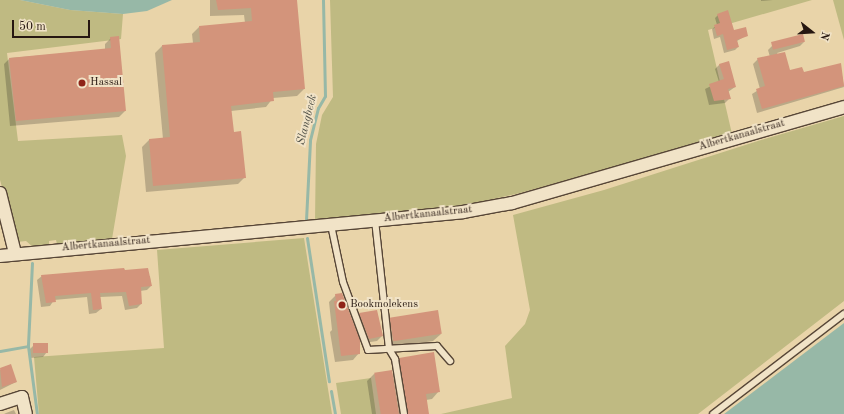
<!DOCTYPE html>
<html>
<head>
<meta charset="utf-8">
<style>
  body { margin:0 }
  #map { position:relative; width:844px; height:414px; overflow:hidden; background:#e9d4a9; font-family:"Old Standard TT",serif }
  div>[style] { position:absolute }
  .green>* { inset:0; background:#bfba82 }
  .water>* { inset:0; background:#97b8a7 }
  .shadow>* { inset:0; background:#0003 }
  .stream>* { height:3px; margin:-1.5px; padding:0 1.5px; transform-origin:1.5px; border-radius:1.5px; background:#97b8a7 }
  .building>* { inset:0; background:#d3947b; transform-origin:0 0 }
  .roads { filter:drop-shadow(1px 0 #574637) drop-shadow(-1px 0 #574637) drop-shadow(0 1px #574637) drop-shadow(0 -1px #574637) }
  .service>* { height:6px; margin:-3px; padding:0 3px; transform-origin:3px; border-radius:3px; background:#f1e3c7 }
  .minor>* { height:12px; margin:-6px; padding:0 6px; transform-origin:6px; border-radius:6px; background:#f1e3c7 }
  .dots>* { width:11px; height:11px; translate:-50% -50%; box-sizing:border-box; border:2px solid #f1e3c7; border-radius:50% }
  span { translate:-50% -50%; white-space:nowrap; text-align:center; line-height:1.15; -webkit-text-stroke:4px #f1e3c7; paint-order:stroke }
  .poi-label { font-size:11px; color:#261711 }
  .left { translate:0 -50%; text-align:left }
  .street-label { font-size:11px; color:#261711 }
  .water-label { font-size:12px; color:#4e4f46; font-style:italic }
  .north { position:absolute; left:792px; top:12px; width:40px; height:40px; -webkit-text-stroke:3px #f1e3c7; paint-order:stroke; rotate:107deg; font-size:11px; font-weight:700; line-height:16px; text-align:center; color:#261711 }
  .north::after { content:''; display:block; margin:auto; width:14px; height:18px; background:#261711; clip-path:polygon(50% 0,100% 100%,50% 72%,0 100%) }
  .scale { position:absolute; left:12px; top:20px; width:78px; height:18px; box-sizing:border-box; border:2px solid #261711; border-top:0; padding-left:5px; font-size:12px; line-height:14px; white-space:nowrap; color:#261711; -webkit-text-stroke:3px #f1e3c7; paint-order:stroke }
</style>
</head>
<body>
<div id="map">
  <div class="green">
    <i style="clip-path:polygon(0 0,20px 0,70px 10px,123px 14px,121px 39px,7px 53px,18px 141px,122px 135px,126px 156px,112px 239px,57px 244px,56px 240px,49px 241px,49px 245px,33px 247px,26px 241px,17px 242px,0 180px)"></i>
    <i style="clip-path:polygon(330px 0,812px 0,708px 30px,732px 134px,520px 193px,438px 211px,315px 221px,316px 144px,322px 115px,333px 97px)"></i>
    <i style="clip-path:polygon(833px 0,844px 0,844px 40px)"></i>
    <i style="clip-path:polygon(844px 116px,844px 301px,698px 414px,441px 414px,512px 398px,505px 346px,525px 324px,530px 310px,513px 215px,604px 190px,761px 140px)"></i>
    <i style="clip-path:polygon(304px 238px,332px 414px,39px 414px,34px 357px,164px 348px,157px 250px)"></i>
    <i style="clip-path:polygon(371px 378px,376px 414px,341px 414px,336px 383px)"></i>
  </div>
  <div class="water">
    <i style="clip-path:polygon(20px 0,172px 0,147px 11px,123px 14px,70px 10px)"></i>
    <i style="clip-path:polygon(844px 323px,844px 414px,724px 414px)"></i>
  </div>
  <div class="shadow">
    <i style="clip-path:polygon(296px 0,304px 89px,297px 96px,273px 98px,266px 107px,231px 111px,233px 133px,245px 177px,238px 184px,146px 192px,142px 147px,149px 140px,163px 139px,155px 53px,162px 46px,193px 43px,192px 34px,199px 27px,245px 23px,244px 15px,210px 16px,210px 0)"></i>
    <i style="clip-path:polygon(761px 0,773px 0,761px 1px)"></i>
    <i style="clip-path:polygon(718px 15px,733px 31px,747px 35px,737px 41px,738px 47px,735px 50px,724px 53px,720px 37px,714px 39px,712px 29px,717px 25px,715px 18px)"></i>
    <i style="clip-path:polygon(111px 38px,125px 111px,119px 117px,10px 126px,4px 64px,10px 58px,105px 50px,105px 44px)"></i>
    <i style="clip-path:polygon(804px 42px,800px 46px,777px 53px,789px 71px,803px 73px,840px 64px,844px 87px,757px 113px,752px 94px,760px 89px,753px 64px,758px 59px,770px 57px,768px 50px,772px 46px)"></i>
    <i style="clip-path:polygon(720px 64px,735px 87px,728px 92px,729px 99px,725px 103px,709px 105px,705px 89px,719px 82px,715px 69px)"></i>
    <i style="clip-path:polygon(42px 276px,150px 276px,151px 286px,147px 290px,140px 291px,141px 304px,137px 308px,125px 310px,122px 296px,100px 297px,101px 309px,96px 313px,89px 314px,87px 297px,54px 300px,50px 306px,41px 307px,37px 280px)"></i>
    <i style="clip-path:polygon(336px 295px,359px 353px,353px 360px,335px 362px,330px 332px,332px 330px,329px 302px)"></i>
    <i style="clip-path:polygon(360px 314px,382px 336px,377px 341px,364px 343px,355px 319px)"></i>
    <i style="clip-path:polygon(391px 318px,441px 334px,433px 341px,388px 348px,383px 325px)"></i>
    <i style="clip-path:polygon(34px 345px,47px 352px,43px 357px,30px 358px,29px 350px)"></i>
    <i style="clip-path:polygon(400px 359px,439px 391px,432px 399px,426px 400px,428px 414px,372px 414px,367px 381px,374px 374px,394px 376px,393px 366px)"></i>
    <i style="clip-path:polygon(10px 366px,16px 382px,0 390px,0 370px)"></i>
    <i style="clip-path:polygon(14px 410px,16px 414px,4px 414px,6px 413px)"></i>
  </div>
  <div class="stream">
    <i style="left:306px;top:220px;width:80px;rotate:-87.1deg"></i>
    <i style="left:310px;top:140px;width:33px;rotate:-76deg"></i>
    <i style="left:318px;top:108px;width:14px;rotate:-60deg"></i>
    <i style="left:325px;top:96px;width:96px;rotate:-91.2deg"></i>
    <i style="left:307px;top:238px;width:145px;rotate:81.3deg"></i>
    <i style="left:32px;top:263px;width:83px;rotate:92.8deg"></i>
    <i style="left:28px;top:346px;width:69px;rotate:82.5deg"></i>
    <i style="left:0;top:351px;width:28px;rotate:-10deg"></i>
    <i style="left:331px;top:391px;width:23px;rotate:80deg"></i>
  </div>
  <div class="building">
    <i style="clip-path:polygon(216px 0,297px 0,305px 89px,273px 92px,274px 101px,231px 106px,234px 132px,241px 131px,246px 178px,153px 186px,149px 139px,170px 137px,162px 45px,200px 42px,199px 26px,252px 21px,251px 8px,218px 10px)"></i>
    <i style="clip-path:polygon(728px 10px,734px 30px,746px 27px,748px 36px,737px 40px,739px 47px,727px 50px,723px 34px,717px 36px,714px 25px,720px 23px,717px 14px)"></i>
    <i style="left:803px;top:34px;width:8px;height:33px;rotate:76deg"></i>
    <i style="clip-path:polygon(119px 36px,126px 111px,16px 121px,9px 58px,111px 48px,110px 37px)"></i>
    <i style="clip-path:polygon(785px 52px,790px 70px,802px 67px,804px 72px,841px 63px,844px 86px,762px 109px,756px 89px,765px 86px,757px 58px)"></i>
    <i style="clip-path:polygon(729px 61px,736px 87px,728px 89px,731px 99px,714px 101px,709px 84px,724px 79px,719px 64px)"></i>
    <i style="clip-path:polygon(124px 268px,125px 270px,148px 268px,152px 286px,141px 287px,142px 304px,129px 306px,126px 292px,100px 293px,102px 309px,93px 310px,91px 293px,55px 296px,56px 302px,46px 303px,41px 275px)"></i>
    <i style="clip-path:polygon(342px 293px,360px 340px,360px 354px,341px 356px,334px 301px,336px 301px,335px 294px)"></i>
    <i style="clip-path:polygon(377px 310px,383px 336px,369px 339px,359px 313px)"></i>
    <i style="left:438px;top:310px;width:24px;height:49px;rotate:81deg"></i>
    <i style="left:48px;top:343px;width:10px;height:15px;rotate:90deg"></i>
    <i style="clip-path:polygon(434px 352px,440px 392px,426px 394px,429px 414px,408px 414px,399px 358px)"></i>
    <i style="clip-path:polygon(11px 364px,17px 382px,2px 387px,0 368px)"></i>
    <i style="left:392px;top:370px;width:45px;height:18px;rotate:81deg"></i>
  </div>
  <div class="roads">
    <div class="service">
      <i style="left:375px;top:220px;width:130px;rotate:83.8deg"></i>
      <i style="left:389px;top:349px;width:12px;rotate:59deg"></i>
      <i style="left:395px;top:359px;width:56px;rotate:80.7deg"></i>
      <i style="left:331px;top:225px;width:58px;rotate:78.1deg"></i>
      <i style="left:343px;top:282px;width:72px;rotate:69.8deg"></i>
      <i style="left:368px;top:350px;width:69px;rotate:-3.3deg"></i>
      <i style="left:437px;top:346px;width:20px;rotate:49deg"></i>
      <i style="left:713px;top:414px;width:165px;rotate:-37.4deg"></i>
    </div>
    <div class="minor">
      <i style="left:0;top:193px;width:62px;rotate:76deg"></i>
      <i style="left:0;top:256px;width:465px;rotate:-5.4deg"></i>
      <i style="left:463px;top:212px;width:50px;rotate:-10.4deg"></i>
      <i style="left:512px;top:203px;width:346px;rotate:-16.1deg"></i>
      <i style="left:0;top:404px;width:23px;rotate:-18deg"></i>
      <i style="left:22px;top:397px;width:17px;rotate:77deg"></i>
    </div>
  </div>
  <div class="dots">
    <i style="left:82px;top:83px;background:#8f2418"></i>
    <i style="left:342px;top:305px;background:#8f2418"></i>
  </div>
  <div class="poi-label">
    <span class="left" style="left:90px;top:83px">Hassal</span>
    <span class="left" style="left:350px;top:305px">Bookmolekens</span>
  </div>
  <div class="street-label">
    <span style="left:742px;top:136px;rotate:-16deg">Albertkanaalstraat</span>
    <span style="left:428px;top:215px;rotate:-6deg">Albertkanaalstraat</span>
    <span style="left:106px;top:245px;rotate:-5deg">Albertkanaalstraat</span>
  </div>
  <div class="water-label">
    <span style="left:308px;top:120px;rotate:-76deg">Slangbeek</span>
  </div>
  <div class="north">N</div>
  <div class="scale">50 m</div>
</div>
</body>
</html>
